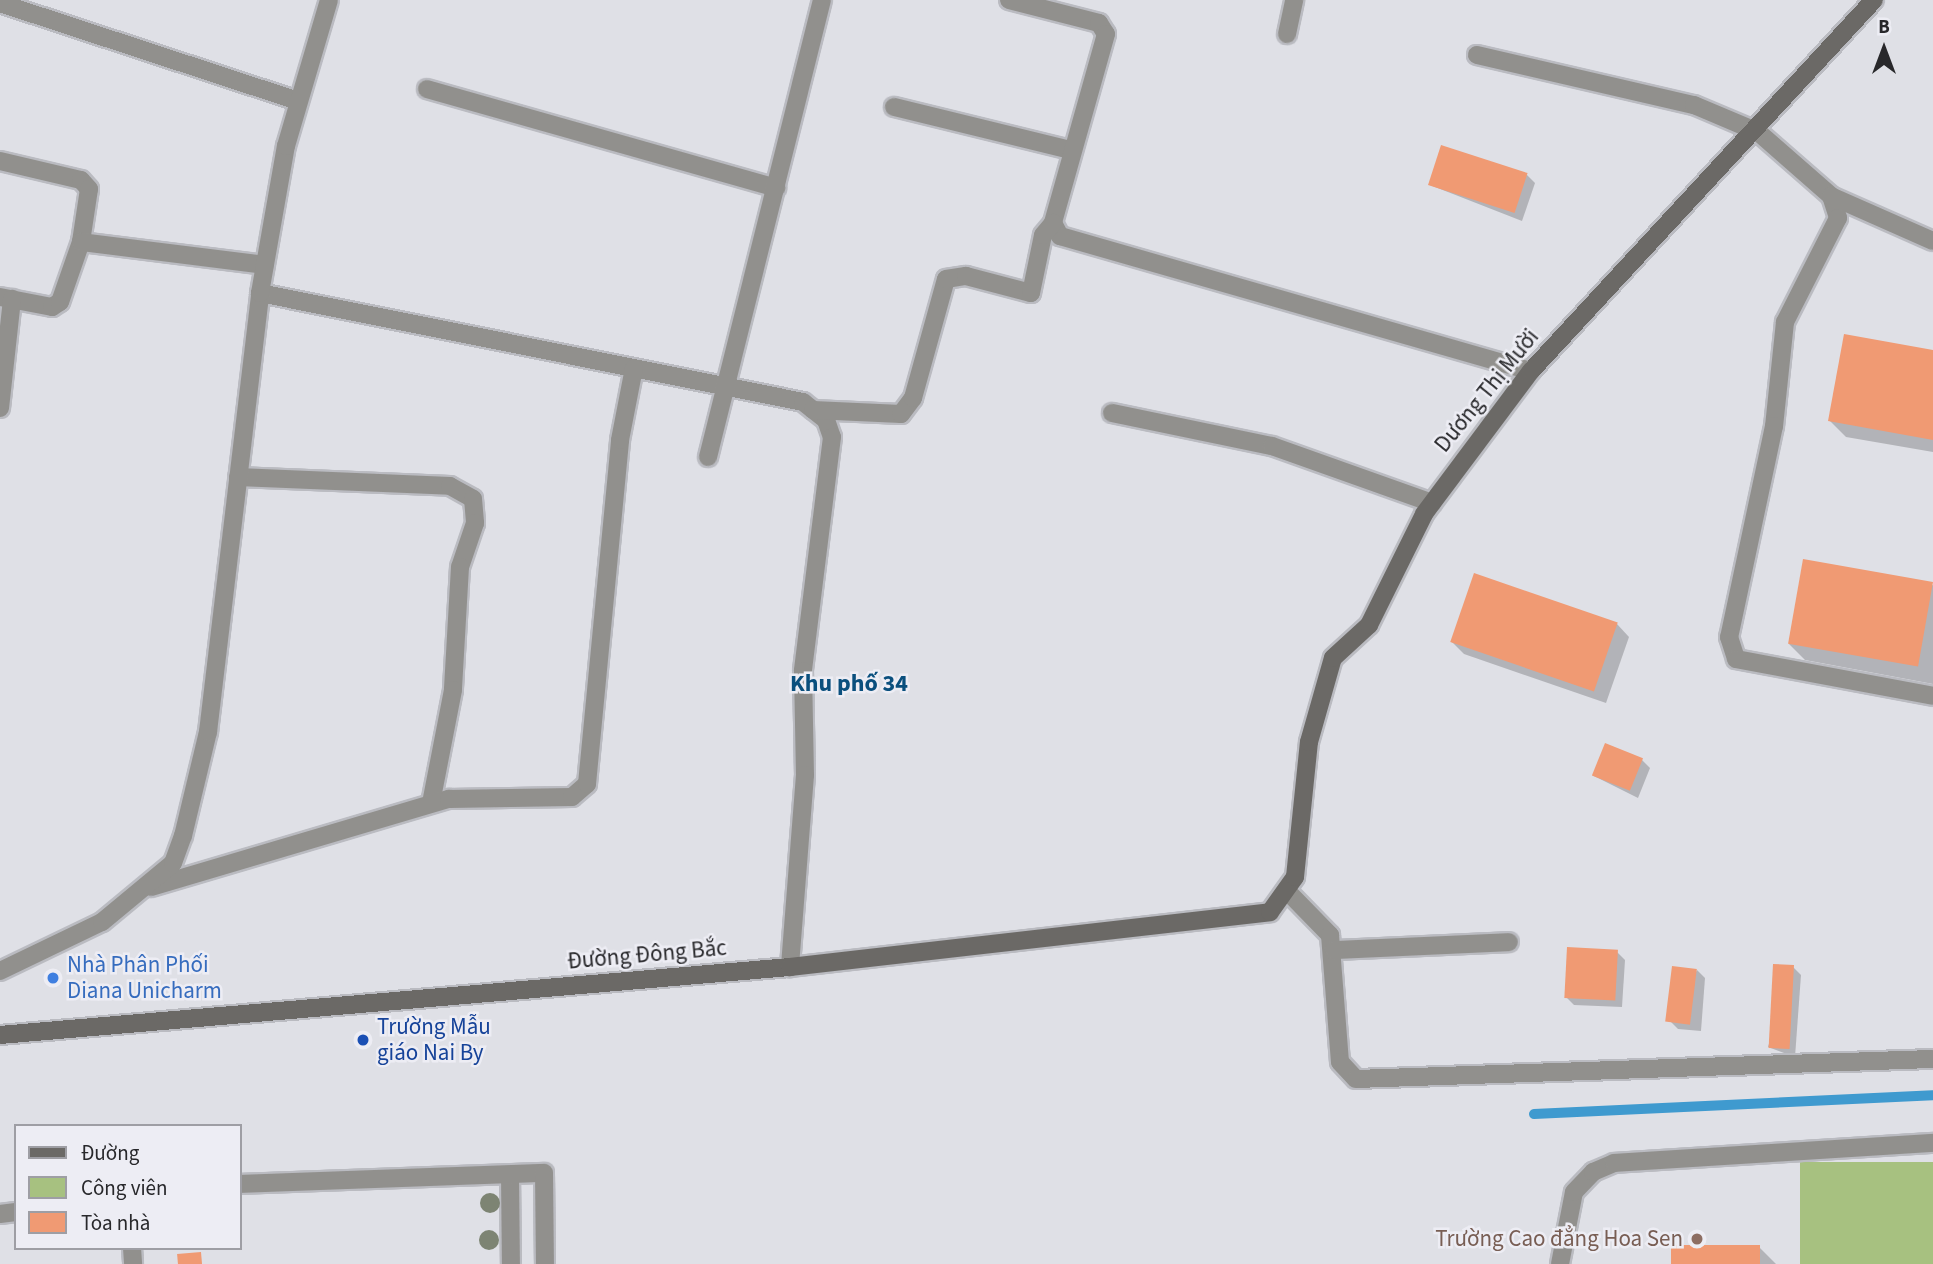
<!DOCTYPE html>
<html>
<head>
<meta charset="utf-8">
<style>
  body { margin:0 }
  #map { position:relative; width:1933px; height:1264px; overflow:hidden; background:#dfe0e6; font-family:"Source Sans 3",sans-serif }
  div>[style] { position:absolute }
  .green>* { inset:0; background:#a7c180; transform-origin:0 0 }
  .shadow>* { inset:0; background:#0003 }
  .stream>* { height:10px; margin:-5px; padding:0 5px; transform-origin:5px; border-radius:5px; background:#3f9acf }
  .building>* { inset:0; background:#f09a73; transform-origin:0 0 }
  .roads { filter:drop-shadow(2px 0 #babbc1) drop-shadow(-2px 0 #babbc1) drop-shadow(0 2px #babbc1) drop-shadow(0 -2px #babbc1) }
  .lane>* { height:18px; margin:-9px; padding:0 9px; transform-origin:9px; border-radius:9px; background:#91908d }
  .street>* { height:18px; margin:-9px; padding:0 9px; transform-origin:9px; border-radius:9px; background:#91908d }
  .secondary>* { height:18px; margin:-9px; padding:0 9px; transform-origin:9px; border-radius:9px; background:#6b6966 }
  .trees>* { width:20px; height:20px; margin:-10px; border-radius:50%; background:#7d8473 }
  .dots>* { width:19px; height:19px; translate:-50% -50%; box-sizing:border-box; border:4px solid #ededf4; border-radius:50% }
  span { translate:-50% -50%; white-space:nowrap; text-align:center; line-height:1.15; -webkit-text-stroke:5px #ededf4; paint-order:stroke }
  .street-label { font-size:23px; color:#28282b }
  .shop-label { font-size:23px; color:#366cbe }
  .left { translate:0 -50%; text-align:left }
  .transit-label { font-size:23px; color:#164399 }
  .education-label { font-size:23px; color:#785e54 }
  .right { translate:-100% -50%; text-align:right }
  .neighbourhood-label { font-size:24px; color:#0a4f7d; font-weight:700 }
  .legend { position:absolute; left:14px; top:1124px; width:228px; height:126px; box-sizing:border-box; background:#ededf4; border:2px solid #9e9ea4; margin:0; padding:9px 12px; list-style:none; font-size:21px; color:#28282b }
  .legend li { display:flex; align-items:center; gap:14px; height:35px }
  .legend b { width:35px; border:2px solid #9e9ea4 }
  .north { position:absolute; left:1849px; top:14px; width:70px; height:70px; -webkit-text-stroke:5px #ededf4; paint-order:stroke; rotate:0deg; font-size:19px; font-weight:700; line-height:28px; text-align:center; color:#28282b }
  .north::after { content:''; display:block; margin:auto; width:24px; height:32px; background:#28282b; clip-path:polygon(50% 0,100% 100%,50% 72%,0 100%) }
</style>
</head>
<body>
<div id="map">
  <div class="green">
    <i style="left:1933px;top:1162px;width:102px;height:133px;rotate:90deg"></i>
  </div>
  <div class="shadow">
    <i style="clip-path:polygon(1527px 175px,1535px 183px,1522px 221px,1430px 185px)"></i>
    <i style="clip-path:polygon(1933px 352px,1933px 452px,1846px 437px,1830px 421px)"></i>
    <i style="clip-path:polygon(1933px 585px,1933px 684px,1805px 660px,1789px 644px)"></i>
    <i style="clip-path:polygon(1617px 624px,1629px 637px,1606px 703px,1464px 654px,1452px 642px)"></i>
    <i style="clip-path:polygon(1642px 760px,1650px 768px,1638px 798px,1594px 776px)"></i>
    <i style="clip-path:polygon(1617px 952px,1625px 960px,1622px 1007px,1574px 1005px,1566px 997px)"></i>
    <i style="clip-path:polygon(1793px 967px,1801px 975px,1795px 1057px,1768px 1047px)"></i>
    <i style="clip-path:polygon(1697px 970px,1705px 978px,1701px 1031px,1678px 1029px,1670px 1021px)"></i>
    <i style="clip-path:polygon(1759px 1247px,1776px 1264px,1673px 1264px)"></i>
  </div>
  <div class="stream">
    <i style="left:1534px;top:1114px;width:399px;rotate:-2.7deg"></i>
  </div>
  <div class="building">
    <i style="left:1441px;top:145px;width:91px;height:42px;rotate:18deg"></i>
    <i style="clip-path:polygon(1844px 334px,1933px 350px,1933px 440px,1828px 421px)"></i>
    <i style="left:1803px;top:559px;width:132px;height:86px;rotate:10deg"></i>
    <i style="left:1474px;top:573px;width:152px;height:73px;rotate:19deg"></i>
    <i style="left:1605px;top:743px;width:41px;height:35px;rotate:22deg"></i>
    <i style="left:1567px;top:947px;width:51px;height:51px;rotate:3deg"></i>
    <i style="left:1773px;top:964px;width:21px;height:84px;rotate:3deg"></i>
    <i style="left:1672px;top:966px;width:25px;height:56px;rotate:7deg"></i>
    <i style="left:1760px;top:1245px;width:19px;height:89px;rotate:90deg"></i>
    <i style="left:201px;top:1252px;width:12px;height:24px;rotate:85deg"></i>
  </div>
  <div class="roads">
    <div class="lane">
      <i style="left:1287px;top:34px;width:35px;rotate:-78deg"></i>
      <i style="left:894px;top:107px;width:181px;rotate:13.7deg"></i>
    </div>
    <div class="street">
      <i style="left:1009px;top:0;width:93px;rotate:14.3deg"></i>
      <i style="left:1099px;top:23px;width:13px;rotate:58deg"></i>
      <i style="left:1106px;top:34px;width:196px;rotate:105.7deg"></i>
      <i style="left:1053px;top:223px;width:15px;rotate:62deg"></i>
      <i style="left:1060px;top:236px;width:490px;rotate:16deg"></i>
      <i style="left:0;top:3px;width:314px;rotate:18.2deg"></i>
      <i style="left:1477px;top:55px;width:223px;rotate:13deg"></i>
      <i style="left:1694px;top:105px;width:69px;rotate:22.9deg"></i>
      <i style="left:1758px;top:132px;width:97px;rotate:41.2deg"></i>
      <i style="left:1831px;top:196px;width:23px;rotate:72deg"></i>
      <i style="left:1838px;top:218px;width:117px;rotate:117deg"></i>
      <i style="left:1785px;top:322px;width:105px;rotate:96deg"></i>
      <i style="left:1774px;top:426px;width:216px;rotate:102deg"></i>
      <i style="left:1729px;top:637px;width:23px;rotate:72deg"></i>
      <i style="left:1736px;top:659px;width:200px;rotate:10.6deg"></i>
      <i style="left:427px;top:89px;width:363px;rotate:15.8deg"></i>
      <i style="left:0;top:161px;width:83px;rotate:13.2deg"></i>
      <i style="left:81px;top:180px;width:12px;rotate:48deg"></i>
      <i style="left:89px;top:189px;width:54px;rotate:98.6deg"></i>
      <i style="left:1831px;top:196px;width:111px;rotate:23.8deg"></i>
      <i style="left:260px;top:293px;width:554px;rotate:11.35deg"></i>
      <i style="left:803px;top:402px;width:29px;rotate:38deg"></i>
      <i style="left:826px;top:420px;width:18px;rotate:71deg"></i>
      <i style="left:832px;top:437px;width:236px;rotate:97.1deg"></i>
      <i style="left:803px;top:671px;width:104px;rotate:88.9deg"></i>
      <i style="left:805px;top:775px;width:193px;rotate:94.5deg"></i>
      <i style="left:0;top:297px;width:53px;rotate:10.9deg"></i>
      <i style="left:52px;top:307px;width:9px;rotate:-32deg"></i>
      <i style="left:60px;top:302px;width:64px;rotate:-70.7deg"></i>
      <i style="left:81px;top:242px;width:185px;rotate:7.1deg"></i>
      <i style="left:0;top:408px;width:110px;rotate:-83.7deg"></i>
      <i style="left:813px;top:410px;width:88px;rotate:2.6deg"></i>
      <i style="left:901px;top:414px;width:20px;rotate:-53deg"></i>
      <i style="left:913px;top:398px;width:123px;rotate:-74.5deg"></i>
      <i style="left:946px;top:279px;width:20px;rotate:-9deg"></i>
      <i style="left:966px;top:276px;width:67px;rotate:14.7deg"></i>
      <i style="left:1031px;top:293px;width:59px;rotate:-78.3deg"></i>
      <i style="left:1043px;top:235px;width:16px;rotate:-50deg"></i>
      <i style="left:1112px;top:413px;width:163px;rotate:11.7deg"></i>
      <i style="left:1272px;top:446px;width:170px;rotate:19.6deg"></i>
      <i style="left:708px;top:457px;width:471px;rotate:-76deg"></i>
      <i style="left:238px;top:477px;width:212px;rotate:2.4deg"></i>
      <i style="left:450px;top:486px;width:26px;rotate:29deg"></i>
      <i style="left:473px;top:499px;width:24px;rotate:85deg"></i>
      <i style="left:475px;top:523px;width:46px;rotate:108.8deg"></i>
      <i style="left:460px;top:567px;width:123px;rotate:93.3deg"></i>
      <i style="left:453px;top:690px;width:115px;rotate:101deg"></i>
      <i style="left:151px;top:887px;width:311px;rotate:-16.5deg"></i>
      <i style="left:449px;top:799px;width:123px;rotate:-0.9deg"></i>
      <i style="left:572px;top:797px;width:20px;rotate:-41deg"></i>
      <i style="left:587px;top:784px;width:346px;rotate:-84.5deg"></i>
      <i style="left:620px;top:440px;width:73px;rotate:-79deg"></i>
      <i style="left:1289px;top:893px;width:59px;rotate:45.7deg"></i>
      <i style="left:1330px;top:935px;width:127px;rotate:85.5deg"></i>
      <i style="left:1340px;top:1062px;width:23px;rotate:47deg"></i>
      <i style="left:1356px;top:1079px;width:577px;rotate:-1.99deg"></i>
      <i style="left:1334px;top:950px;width:175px;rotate:-2.6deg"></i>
      <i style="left:0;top:971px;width:113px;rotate:-25.7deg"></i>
      <i style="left:102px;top:922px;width:92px;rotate:-39.7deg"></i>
      <i style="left:173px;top:863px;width:29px;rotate:-70deg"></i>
      <i style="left:183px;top:836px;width:107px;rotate:-76.5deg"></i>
      <i style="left:208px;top:732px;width:442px;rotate:-83.2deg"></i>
      <i style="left:260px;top:293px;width:149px;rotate:-80deg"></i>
      <i style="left:286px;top:146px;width:152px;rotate:-73.6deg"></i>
      <i style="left:510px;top:1175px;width:89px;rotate:89.4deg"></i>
      <i style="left:240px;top:1184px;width:304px;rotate:-2.1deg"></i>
      <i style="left:544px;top:1173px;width:91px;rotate:89.4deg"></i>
      <i style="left:0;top:1214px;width:16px;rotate:-7deg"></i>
      <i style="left:132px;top:1248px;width:16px;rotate:86deg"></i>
      <i style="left:1560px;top:1264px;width:73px;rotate:-79deg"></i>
      <i style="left:1574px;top:1192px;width:28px;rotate:-46deg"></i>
      <i style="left:1593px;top:1172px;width:23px;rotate:-23deg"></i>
      <i style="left:1614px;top:1163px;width:320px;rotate:-3.6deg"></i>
    </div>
    <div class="secondary">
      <i style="left:0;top:1035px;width:793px;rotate:-4.92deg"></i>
      <i style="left:790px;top:967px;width:483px;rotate:-6.5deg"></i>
      <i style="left:1270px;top:912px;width:43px;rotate:-54.5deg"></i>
      <i style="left:1295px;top:877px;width:136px;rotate:-84.1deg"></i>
      <i style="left:1309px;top:742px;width:87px;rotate:-74.1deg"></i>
      <i style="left:1333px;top:658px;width:49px;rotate:-42.5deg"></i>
      <i style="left:1369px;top:625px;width:124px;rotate:-63.6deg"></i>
      <i style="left:1424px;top:514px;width:179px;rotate:-53.2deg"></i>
      <i style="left:1531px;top:371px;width:505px;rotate:-47.25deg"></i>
    </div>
  </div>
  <div class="trees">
    <i style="left:490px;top:1203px"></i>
    <i style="left:489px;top:1240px"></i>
  </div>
  <div class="dots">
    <i style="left:53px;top:978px;background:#3f7fe0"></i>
    <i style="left:363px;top:1040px;background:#1a4fb4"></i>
    <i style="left:1697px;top:1239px;background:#8d6e63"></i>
  </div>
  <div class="street-label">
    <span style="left:1487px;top:391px;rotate:-51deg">Dương Thị Mười</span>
    <span style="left:647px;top:955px;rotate:-5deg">Đường Đông Bắc</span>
  </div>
  <div class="shop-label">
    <span class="left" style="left:67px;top:978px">Nhà Phân Phối<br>Diana Unicharm</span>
  </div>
  <div class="transit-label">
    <span class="left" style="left:377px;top:1040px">Trường Mẫu<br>giáo Nai By</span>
  </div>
  <div class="education-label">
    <span class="right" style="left:1683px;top:1239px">Trường Cao đẳng Hoa Sen</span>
  </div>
  <div class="neighbourhood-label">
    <span style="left:849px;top:684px">Khu phố 34</span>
  </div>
  <ul class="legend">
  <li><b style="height:9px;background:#6b6966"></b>Đường</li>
  <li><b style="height:19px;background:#a7c180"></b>Công viên</li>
  <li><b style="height:19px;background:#f09a73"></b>Tòa nhà</li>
  </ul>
  <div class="north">B</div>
</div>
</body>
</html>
